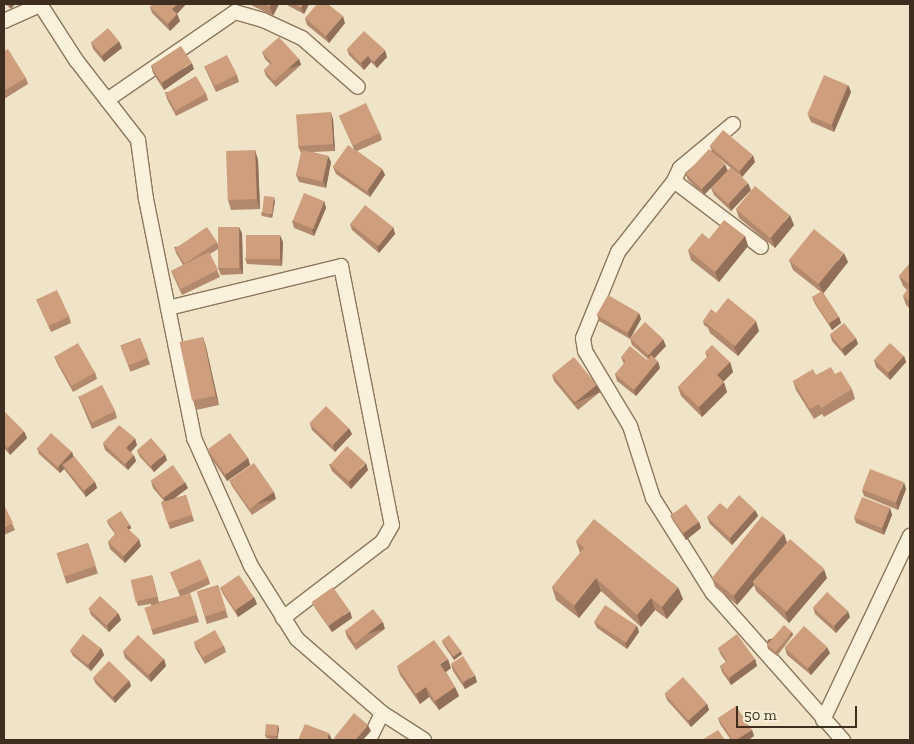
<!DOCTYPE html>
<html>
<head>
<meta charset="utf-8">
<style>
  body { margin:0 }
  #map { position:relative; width:914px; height:744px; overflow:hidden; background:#f0e4c8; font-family:"Zilla Slab",serif }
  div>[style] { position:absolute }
  .roads { filter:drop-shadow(1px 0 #8d765c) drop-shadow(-1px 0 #8d765c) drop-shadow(0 1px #8d765c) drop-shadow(0 -1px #8d765c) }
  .street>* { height:14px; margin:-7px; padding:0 7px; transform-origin:7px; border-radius:7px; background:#faf1dc }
  .wall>* { inset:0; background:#b2896c; transform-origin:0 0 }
  .shaded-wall>* { inset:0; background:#916f58; transform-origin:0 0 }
  .building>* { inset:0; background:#cf9f7d; transform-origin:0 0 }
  span { translate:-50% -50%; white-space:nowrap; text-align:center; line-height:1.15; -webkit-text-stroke:4px #f7eed8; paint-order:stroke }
  .frame { position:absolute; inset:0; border:5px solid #3d2e20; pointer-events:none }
  .scale { position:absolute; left:736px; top:706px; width:121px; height:22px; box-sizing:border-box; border:2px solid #3d2e20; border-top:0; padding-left:6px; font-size:15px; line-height:18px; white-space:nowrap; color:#3d2e20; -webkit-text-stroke:4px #f7eed8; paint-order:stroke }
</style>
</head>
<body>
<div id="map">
  <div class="roads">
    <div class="street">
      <i style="left:40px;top:4px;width:67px;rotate:57.3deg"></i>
      <i style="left:76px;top:60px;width:101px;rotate:52.2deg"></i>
      <i style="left:138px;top:140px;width:60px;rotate:82.3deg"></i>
      <i style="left:146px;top:199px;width:244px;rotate:78.6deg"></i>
      <i style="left:194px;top:438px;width:140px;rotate:66deg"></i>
      <i style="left:251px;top:566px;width:86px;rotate:57.8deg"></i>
      <i style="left:297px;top:639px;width:113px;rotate:41deg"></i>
      <i style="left:382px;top:713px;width:50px;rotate:32.7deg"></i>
      <i style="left:4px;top:21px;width:39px;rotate:-24deg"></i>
      <i style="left:107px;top:100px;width:155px;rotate:-34.5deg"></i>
      <i style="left:235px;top:12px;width:29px;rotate:16deg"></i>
      <i style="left:263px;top:20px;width:43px;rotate:24.8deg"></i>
      <i style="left:302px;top:38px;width:74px;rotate:41.2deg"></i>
      <i style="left:733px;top:124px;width:69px;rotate:140.3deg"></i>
      <i style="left:680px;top:168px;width:14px;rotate:115deg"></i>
      <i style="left:674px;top:181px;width:90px;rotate:128.3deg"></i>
      <i style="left:618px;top:252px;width:93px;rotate:112.1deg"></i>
      <i style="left:583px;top:338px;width:13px;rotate:81deg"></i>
      <i style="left:585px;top:351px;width:87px;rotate:59deg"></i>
      <i style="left:630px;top:426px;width:76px;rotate:72.3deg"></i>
      <i style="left:653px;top:498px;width:111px;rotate:57.9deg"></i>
      <i style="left:712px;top:592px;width:198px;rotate:48.5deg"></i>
      <i style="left:674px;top:181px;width:109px;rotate:37.2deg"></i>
      <i style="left:168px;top:308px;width:178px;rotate:-13.6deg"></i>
      <i style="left:341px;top:266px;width:264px;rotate:78.9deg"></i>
      <i style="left:392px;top:525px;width:20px;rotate:120deg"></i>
      <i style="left:382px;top:542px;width:125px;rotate:142.5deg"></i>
      <i style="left:823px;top:720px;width:204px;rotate:-64.7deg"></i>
      <i style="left:369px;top:740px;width:30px;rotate:-64deg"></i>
    </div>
  </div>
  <div class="wall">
    <i style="clip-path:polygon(5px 4px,15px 4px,11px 9px)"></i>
    <i style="clip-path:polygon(153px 4px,186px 4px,177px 14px,180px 21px,170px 31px,152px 13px,150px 7px)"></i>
    <i style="clip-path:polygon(249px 4px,279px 4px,273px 16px)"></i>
    <i style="clip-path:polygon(285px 4px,309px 4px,304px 14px)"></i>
    <i style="clip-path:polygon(305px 18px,345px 23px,329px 43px,307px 25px)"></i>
    <i style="clip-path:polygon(91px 42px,122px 48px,104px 62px,93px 49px)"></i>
    <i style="clip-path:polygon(347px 49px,387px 57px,377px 68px,371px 62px,364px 70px,349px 55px)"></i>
    <i style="clip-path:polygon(4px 51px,26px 78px,28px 84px,4px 99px)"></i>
    <i style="clip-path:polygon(262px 52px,299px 59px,301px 65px,276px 87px,266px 76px,264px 70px,270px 64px,265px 59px)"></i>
    <i style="clip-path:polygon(151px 66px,194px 69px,164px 90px,153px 73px)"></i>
    <i style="clip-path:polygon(204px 66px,237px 75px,239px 82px,216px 92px)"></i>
    <i style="clip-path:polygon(848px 85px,851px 92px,834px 132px,811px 122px,808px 115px)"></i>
    <i style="clip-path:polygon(165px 92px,206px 93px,208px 100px,176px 116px,167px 99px)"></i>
    <i style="clip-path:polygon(339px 116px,380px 133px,382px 140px,357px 151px,382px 169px,385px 175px,370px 197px,336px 174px,333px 167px,354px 149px)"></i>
    <i style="clip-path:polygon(333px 119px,335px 151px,312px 152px,328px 156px,331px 162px,326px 188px,299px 182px,296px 175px,301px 153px,298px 146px)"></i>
    <i style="clip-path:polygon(710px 146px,755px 162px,742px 177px,734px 170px,751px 190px,731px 211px,714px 195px,711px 188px,731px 168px,715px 155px,704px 195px,688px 180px,685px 173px,712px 152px)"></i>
    <i style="clip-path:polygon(255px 150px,258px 160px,260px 209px,231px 210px,228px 200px)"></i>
    <i style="clip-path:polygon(275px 201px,272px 218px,262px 216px,261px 213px)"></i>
    <i style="clip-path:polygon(324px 201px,326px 208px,314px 236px,294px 228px,292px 221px)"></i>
    <i style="clip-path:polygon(736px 209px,794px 225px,775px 248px,739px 218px)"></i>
    <i style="clip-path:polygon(350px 224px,393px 227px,395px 234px,379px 253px,352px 230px)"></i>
    <i style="clip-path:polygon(242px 233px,243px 274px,221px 275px,218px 268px,218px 249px,210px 254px,220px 277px,182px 295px,171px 271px,183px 265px,176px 253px,174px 247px,217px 242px,218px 245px)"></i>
    <i style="clip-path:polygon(745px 236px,748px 246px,719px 282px,691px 260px,688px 250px,709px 239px)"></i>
    <i style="clip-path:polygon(283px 242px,282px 266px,247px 264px,245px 258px)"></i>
    <i style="clip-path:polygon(789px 260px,848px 262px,823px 293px,839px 317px,841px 323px,832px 330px,815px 304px,812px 297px,821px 292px,793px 270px)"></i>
    <i style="clip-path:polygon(910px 263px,910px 309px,906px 305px,903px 296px,907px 290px,903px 286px,899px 276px)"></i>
    <i style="clip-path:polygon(36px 299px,69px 316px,71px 323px,51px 332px)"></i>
    <i style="clip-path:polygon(639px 313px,641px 319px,630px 339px,599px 321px,597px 315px)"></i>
    <i style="clip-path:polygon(716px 313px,759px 331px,738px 356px,710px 333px,708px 328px,704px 325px,703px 321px)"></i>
    <i style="clip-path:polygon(830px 334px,858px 344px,845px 356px,832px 341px)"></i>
    <i style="clip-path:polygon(203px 337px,206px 347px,219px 405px,196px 410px,193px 400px)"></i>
    <i style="left:140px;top:338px;width:28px;height:21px;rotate:69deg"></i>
    <i style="clip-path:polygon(630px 338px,666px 346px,654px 358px,660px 368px,636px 396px,617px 381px,615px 374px,624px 364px,621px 357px,647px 360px,648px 359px,632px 345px)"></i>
    <i style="clip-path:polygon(705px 352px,730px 362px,733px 372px,723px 382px,727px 392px,702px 417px,681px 396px,678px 387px,707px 357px)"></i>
    <i style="clip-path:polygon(54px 356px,95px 372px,97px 379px,73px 392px,57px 363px)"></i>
    <i style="clip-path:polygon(904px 356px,906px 362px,890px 380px,876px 367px,874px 360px)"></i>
    <i style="clip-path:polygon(835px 374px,852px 389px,855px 399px,824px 417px,822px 414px,814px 419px,796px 390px,793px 381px,816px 375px)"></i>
    <i style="clip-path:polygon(552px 375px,600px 392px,578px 410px,554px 381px)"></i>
    <i style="clip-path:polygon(78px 396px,115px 411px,117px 418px,92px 429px)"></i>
    <i style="clip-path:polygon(4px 413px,27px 438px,10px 455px,4px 448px)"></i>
    <i style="clip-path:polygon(310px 424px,352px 434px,335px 452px,312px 430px)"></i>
    <i style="clip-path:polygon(103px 443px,137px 445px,131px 452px,136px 461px,128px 470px,105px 450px)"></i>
    <i style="clip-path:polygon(37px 448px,72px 452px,73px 456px,95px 482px,97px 488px,86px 497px,64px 469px,60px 473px,39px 454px)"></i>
    <i style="clip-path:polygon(207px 449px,248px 458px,250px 465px,227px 481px,209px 455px)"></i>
    <i style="clip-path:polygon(137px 451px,167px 460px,154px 472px,140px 457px)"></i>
    <i style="clip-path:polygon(329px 464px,368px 470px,351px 489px,332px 471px)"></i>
    <i style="clip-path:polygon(229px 480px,276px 499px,252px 515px,232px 486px)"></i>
    <i style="clip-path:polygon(151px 481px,188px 488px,175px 498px,186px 495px,194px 521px,170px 529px,161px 502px,164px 501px,153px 488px)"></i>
    <i style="clip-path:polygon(906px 489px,898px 510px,864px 496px,862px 490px)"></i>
    <i style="clip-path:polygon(4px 505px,15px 530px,4px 535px)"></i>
    <i style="clip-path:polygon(890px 508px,892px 515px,884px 535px,856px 523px,854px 517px)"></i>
    <i style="clip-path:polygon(727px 509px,755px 510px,758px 516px,732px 545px,710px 524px,707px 517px)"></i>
    <i style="clip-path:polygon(670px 515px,699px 522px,701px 528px,686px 540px,673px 521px)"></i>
    <i style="clip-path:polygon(107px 520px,130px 525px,131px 528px,129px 530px,141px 546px,125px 563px,110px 549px,108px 542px,115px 534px,108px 524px)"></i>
    <i style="clip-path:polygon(784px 534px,787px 542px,827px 578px,789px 623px,756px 591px,754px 585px,737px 605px,715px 587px,712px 578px)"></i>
    <i style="clip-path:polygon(576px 541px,683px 599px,667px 619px,655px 610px,641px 627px,601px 591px,579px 618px,556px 600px,552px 587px,580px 553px)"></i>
    <i style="left:88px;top:543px;width:32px;height:33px;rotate:72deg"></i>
    <i style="clip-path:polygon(170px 572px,208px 577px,210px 584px,190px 593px,199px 622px,153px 635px,151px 628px,151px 604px,138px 606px,136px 600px,152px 575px,154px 582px,159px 602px,180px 596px)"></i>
    <i style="left:218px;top:585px;width:34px;height:22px;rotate:73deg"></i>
    <i style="clip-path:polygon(220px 588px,254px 597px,257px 604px,238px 617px,223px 594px)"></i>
    <i style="clip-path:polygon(312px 602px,352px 618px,332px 632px,315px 608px)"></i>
    <i style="clip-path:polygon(813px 607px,850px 617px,836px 633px,815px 614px)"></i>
    <i style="clip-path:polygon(89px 609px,118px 613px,121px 620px,109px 632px,91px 615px)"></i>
    <i style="clip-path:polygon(594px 622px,637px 626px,639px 632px,627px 649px,597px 628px)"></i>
    <i style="clip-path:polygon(385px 629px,356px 650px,347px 637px,345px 630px)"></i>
    <i style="clip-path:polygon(792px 632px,793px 635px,777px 656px,768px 649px,767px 645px)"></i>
    <i style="clip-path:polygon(442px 641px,462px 654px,454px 660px,443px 644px)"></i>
    <i style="clip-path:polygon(194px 642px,224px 646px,226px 652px,205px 664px,196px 649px)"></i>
    <i style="clip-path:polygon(101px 648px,104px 655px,91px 671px,73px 656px,70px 650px)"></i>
    <i style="clip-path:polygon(718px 648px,755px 659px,757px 666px,731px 685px,722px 672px,720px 666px,726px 662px,721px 655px)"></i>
    <i style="clip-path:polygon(785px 648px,830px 653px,811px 675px,787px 655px)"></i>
    <i style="clip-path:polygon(123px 651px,164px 659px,166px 666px,151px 682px,125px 658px)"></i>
    <i style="clip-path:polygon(451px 664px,477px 682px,465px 689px,453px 671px)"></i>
    <i style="clip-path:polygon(397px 666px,451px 668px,446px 672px,455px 687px,459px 696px,439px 710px,429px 697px,420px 704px,400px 675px)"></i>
    <i style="clip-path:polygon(93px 678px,131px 686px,115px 703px,96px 684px)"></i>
    <i style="clip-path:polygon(665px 694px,707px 704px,709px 710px,691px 727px,667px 700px)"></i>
    <i style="clip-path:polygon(718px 718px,752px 730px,754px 736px,748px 740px,731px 740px,720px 724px)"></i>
    <i style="clip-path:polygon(278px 725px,279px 729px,277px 740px,266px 738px,265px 735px)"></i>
  </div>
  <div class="shaded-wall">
    <i style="clip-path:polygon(9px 4px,15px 4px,11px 9px)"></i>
    <i style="clip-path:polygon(178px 4px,186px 4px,175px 16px,172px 9px)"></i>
    <i style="clip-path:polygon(271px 4px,279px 4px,273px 16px,270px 7px)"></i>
    <i style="clip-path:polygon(303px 4px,309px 4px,304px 14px,301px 8px)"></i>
    <i style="clip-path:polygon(177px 14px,180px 21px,170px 31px,168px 24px)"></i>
    <i style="clip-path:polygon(343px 16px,345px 23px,329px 43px,326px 36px)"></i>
    <i style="clip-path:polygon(119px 41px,122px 48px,104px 62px,102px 56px)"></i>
    <i style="clip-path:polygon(385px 50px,387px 57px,377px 68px,374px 62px)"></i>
    <i style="clip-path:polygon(368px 56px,371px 62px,364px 70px,361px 63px)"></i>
    <i style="left:299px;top:59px;width:6px;height:33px;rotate:72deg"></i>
    <i style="clip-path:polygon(192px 63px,194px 69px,164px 90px,162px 83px)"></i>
    <i style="clip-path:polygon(848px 85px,851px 92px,834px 132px,832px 125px)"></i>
    <i style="clip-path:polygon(331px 112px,333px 119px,335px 151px,333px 144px)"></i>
    <i style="clip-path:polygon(255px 150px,258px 160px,260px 209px,257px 199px)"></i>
    <i style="clip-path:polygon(753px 155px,755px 162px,742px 177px,740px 171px)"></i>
    <i style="clip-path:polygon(328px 156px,331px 162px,326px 188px,323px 181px)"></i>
    <i style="clip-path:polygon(725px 164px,728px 171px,704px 195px,702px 189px)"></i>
    <i style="clip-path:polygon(382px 169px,385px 175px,370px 197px,368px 190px)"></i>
    <i style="clip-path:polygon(748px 183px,751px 190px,731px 211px,729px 204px)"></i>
    <i style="clip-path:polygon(274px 197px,275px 201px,272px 218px,271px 215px)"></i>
    <i style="clip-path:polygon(324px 201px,326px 208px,314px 236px,312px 230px)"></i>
    <i style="clip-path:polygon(790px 215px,794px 225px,775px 248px,771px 238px)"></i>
    <i style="clip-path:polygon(239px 227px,242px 233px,243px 274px,240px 268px)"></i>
    <i style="clip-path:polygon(393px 227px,395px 234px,379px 253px,377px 246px)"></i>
    <i style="clip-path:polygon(280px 235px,283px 242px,282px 266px,280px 259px)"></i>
    <i style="clip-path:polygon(745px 236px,748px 246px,719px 282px,715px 272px)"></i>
    <i style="clip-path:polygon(844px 253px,848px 262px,823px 294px,819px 284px)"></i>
    <i style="clip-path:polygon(639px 313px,641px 319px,630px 339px,627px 332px)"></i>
    <i style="clip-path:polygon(839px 317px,841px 323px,832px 330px,829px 323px)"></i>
    <i style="clip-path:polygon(756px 321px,759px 331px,738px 356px,734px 347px)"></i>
    <i style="clip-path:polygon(203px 337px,206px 347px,219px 405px,216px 396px)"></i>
    <i style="clip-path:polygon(856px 338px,858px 344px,845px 356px,842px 349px)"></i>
    <i style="clip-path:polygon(663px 339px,666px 346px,651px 362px,648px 356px)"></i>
    <i style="clip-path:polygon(904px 356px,906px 362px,890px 380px,888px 373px)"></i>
    <i style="clip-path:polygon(658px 361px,660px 368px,636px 396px,634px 390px)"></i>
    <i style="clip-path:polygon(730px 362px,733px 372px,720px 385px,717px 375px)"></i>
    <i style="clip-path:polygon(724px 382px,727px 392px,702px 417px,699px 407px)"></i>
    <i style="left:597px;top:385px;width:8px;height:28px;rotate:67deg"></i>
    <i style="clip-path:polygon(349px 428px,352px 434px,335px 452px,333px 445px)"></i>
    <i style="clip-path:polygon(24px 431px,27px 438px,10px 455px,8px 448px)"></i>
    <i style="clip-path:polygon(135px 438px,137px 445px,129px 454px,126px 448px)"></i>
    <i style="clip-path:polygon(72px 452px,74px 458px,62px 464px,64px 469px,60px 473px,58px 467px)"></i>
    <i style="clip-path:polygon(165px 454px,167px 460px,154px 472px,151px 466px)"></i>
    <i style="clip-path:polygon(134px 455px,136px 461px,128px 470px,125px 464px)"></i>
    <i style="clip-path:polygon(248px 458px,250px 465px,227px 481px,225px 475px)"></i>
    <i style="clip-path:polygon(366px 463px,368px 470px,351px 489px,349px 482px)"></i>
    <i style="clip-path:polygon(95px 482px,97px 488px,86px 497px,84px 491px)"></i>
    <i style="clip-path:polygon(185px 482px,188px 488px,166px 504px,164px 498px)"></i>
    <i style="clip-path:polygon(904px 482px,906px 489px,898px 510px,896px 503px)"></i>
    <i style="left:274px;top:492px;width:7px;height:30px;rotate:74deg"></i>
    <i style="clip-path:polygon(890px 508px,892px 515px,884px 535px,882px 528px)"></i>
    <i style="clip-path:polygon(755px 510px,758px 516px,732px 545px,730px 538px)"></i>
    <i style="clip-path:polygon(699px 522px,701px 528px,686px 540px,683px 533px)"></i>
    <i style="clip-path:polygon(130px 525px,131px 528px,118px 537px,116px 534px)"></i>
    <i style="clip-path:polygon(784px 534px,787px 544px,753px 582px,754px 585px,737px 605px,734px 596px)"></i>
    <i style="clip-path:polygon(139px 539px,141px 546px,125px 563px,123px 556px)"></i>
    <i style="clip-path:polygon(824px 569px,827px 578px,789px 623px,785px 613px)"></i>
    <i style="clip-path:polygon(596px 578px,601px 591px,579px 618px,574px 606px)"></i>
    <i style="clip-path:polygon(678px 587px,683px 599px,667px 619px,662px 607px)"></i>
    <i style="clip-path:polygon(254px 597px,257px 604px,238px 617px,236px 610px)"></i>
    <i style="clip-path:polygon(651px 598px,655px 610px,641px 627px,637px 615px)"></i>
    <i style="clip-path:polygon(350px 611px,352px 618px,332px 632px,329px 626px)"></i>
    <i style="clip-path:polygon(848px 611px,850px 617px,836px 633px,834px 626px)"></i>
    <i style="clip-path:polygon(118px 613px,121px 620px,109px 632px,107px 625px)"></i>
    <i style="left:383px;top:622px;width:7px;height:36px;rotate:74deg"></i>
    <i style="clip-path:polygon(637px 626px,639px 632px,627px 649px,625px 643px)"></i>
    <i style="left:792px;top:632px;width:3px;height:26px;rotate:72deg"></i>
    <i style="clip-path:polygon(827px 647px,830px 653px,811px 675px,808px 669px)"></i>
    <i style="clip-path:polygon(101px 648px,104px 655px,91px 671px,88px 664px)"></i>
    <i style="clip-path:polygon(461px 651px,462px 654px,454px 660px,453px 656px)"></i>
    <i style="clip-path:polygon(164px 659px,166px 666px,151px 682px,149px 675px)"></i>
    <i style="clip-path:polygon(448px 659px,451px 668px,443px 674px,440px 664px)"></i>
    <i style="clip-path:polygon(755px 659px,757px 666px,731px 685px,729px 678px)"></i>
    <i style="clip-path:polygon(475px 675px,477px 682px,465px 689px,463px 683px)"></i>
    <i style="clip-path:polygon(129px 680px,131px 686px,115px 703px,113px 697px)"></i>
    <i style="clip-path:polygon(426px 687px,429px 697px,420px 704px,416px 694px)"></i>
    <i style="clip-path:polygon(455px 687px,459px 696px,439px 710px,435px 701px)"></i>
    <i style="clip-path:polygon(707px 704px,709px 710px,691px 727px,688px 720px)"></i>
    <i style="clip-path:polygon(278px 725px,279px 729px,277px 740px,276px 736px)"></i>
    <i style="clip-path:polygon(368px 725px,371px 731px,363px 740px,355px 740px)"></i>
    <i style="clip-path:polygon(752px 730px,754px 736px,748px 740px,736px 740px)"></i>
    <i style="clip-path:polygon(329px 733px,332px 740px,327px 740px)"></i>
  </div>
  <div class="building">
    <i style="clip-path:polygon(153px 4px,178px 4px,172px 9px,177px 14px,168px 24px,150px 7px)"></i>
    <i style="clip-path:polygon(264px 4px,271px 4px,270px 7px)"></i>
    <i style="clip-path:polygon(294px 4px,303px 4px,301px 8px)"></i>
    <i style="clip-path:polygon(317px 4px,328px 4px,343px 16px,326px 36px,305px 18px)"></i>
    <i style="left:108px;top:28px;width:17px;height:22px;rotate:50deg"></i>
    <i style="clip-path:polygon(364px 31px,385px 50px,374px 62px,368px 56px,361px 63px,347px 49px)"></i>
    <i style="clip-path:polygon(279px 37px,299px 59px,274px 81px,264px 70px,272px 63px,262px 52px)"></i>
    <i style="left:181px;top:46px;width:20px;height:36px;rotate:57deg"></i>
    <i style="clip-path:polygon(8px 49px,26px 78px,4px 91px,4px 51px)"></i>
    <i style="left:227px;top:55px;width:22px;height:25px;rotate:63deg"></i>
    <i style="left:824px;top:75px;width:26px;height:43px;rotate:23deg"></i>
    <i style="left:196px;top:76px;width:20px;height:35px;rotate:60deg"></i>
    <i style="left:366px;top:103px;width:33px;height:30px;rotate:65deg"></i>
    <i style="left:331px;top:112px;width:32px;height:35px;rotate:86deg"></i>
    <i style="left:723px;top:130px;width:39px;height:21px;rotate:40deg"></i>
    <i style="left:348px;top:145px;width:42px;height:27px;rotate:35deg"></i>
    <i style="left:709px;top:149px;width:22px;height:34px;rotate:43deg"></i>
    <i style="left:255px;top:150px;width:49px;height:29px;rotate:88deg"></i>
    <i style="left:302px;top:150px;width:27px;height:26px;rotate:13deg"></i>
    <i style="left:731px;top:167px;width:23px;height:29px;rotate:43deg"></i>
    <i style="left:755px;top:186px;width:45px;height:30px;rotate:40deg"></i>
    <i style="left:304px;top:193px;width:22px;height:30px;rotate:22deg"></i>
    <i style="left:264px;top:196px;width:10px;height:17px;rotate:6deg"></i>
    <i style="left:365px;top:205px;width:36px;height:24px;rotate:38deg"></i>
    <i style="clip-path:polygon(724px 220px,745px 236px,715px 272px,688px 250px,702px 233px,709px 239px)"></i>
    <i style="left:207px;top:227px;width:18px;height:39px;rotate:56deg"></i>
    <i style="left:218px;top:227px;width:21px;height:41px"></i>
    <i style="left:814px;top:229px;width:38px;height:40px;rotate:39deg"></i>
    <i style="left:280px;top:235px;width:24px;height:34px;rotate:90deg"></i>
    <i style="left:209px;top:252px;width:20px;height:42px;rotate:63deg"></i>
    <i style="clip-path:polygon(910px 263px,910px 285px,899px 276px)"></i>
    <i style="clip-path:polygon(910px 286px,910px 302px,903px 296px)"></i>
    <i style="left:57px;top:290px;width:29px;height:23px;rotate:65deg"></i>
    <i style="left:822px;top:291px;width:31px;height:12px;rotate:57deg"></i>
    <i style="left:608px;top:295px;width:36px;height:23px;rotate:30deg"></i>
    <i style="left:728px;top:298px;width:36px;height:33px;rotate:39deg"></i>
    <i style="clip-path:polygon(711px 309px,716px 313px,707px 323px,707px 324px,703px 321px)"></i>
    <i style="left:645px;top:322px;width:25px;height:22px;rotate:43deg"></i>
    <i style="left:844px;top:323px;width:19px;height:18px;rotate:51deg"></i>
    <i style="left:203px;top:337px;width:60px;height:24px;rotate:78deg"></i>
    <i style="left:140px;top:338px;width:21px;height:21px;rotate:67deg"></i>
    <i style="left:78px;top:343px;width:34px;height:27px;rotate:60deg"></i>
    <i style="left:890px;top:343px;width:19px;height:23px;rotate:43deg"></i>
    <i style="clip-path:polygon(712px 345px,730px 362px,717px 375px,724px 382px,699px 407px,678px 387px,709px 355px,705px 352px)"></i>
    <i style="clip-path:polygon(630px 346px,647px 360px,651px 355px,658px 361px,634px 390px,615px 374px,626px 361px,621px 357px)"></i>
    <i style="left:574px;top:357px;width:36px;height:28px;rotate:51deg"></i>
    <i style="clip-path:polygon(831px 367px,835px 374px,841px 371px,852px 389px,821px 408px,819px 404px,810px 409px,793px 381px,813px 369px,816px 375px)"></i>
    <i style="left:102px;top:385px;width:29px;height:26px;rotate:63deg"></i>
    <i style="left:326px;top:406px;width:32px;height:24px;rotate:44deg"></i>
    <i style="clip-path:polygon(5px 412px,24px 431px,8px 448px,4px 444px,4px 413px)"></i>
    <i style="clip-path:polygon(119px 425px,135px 438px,126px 448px,134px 455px,125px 464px,103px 443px)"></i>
    <i style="left:51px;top:433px;width:28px;height:21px;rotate:42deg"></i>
    <i style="left:230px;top:433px;width:31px;height:28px;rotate:54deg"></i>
    <i style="left:151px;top:438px;width:21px;height:19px;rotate:49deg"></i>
    <i style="left:347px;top:446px;width:25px;height:25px;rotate:42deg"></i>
    <i style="left:74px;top:456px;width:33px;height:14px;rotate:51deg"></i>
    <i style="left:254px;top:463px;width:35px;height:30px;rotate:55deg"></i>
    <i style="left:173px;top:465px;width:21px;height:27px;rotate:55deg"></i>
    <i style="left:870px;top:469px;width:36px;height:22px;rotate:21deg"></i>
    <i style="left:186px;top:495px;width:21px;height:26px;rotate:73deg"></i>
    <i style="clip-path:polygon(739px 495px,755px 510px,730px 538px,707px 517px,720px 503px,727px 509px)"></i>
    <i style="left:862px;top:497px;width:30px;height:22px;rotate:21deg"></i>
    <i style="left:686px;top:504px;width:22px;height:19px;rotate:54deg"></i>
    <i style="clip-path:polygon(4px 505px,13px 523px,4px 528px)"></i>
    <i style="clip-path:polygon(121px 511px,130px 525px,126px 528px,124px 525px,116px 534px,107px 520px)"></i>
    <i style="left:762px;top:516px;width:28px;height:80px;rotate:39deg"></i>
    <i style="clip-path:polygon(594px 519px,678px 587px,662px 607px,651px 598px,637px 615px,596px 578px,574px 606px,552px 587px,584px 548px,576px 541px)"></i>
    <i style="left:124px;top:525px;width:21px;height:23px;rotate:43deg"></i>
    <i style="left:790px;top:539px;width:45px;height:57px;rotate:41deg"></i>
    <i style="left:88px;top:543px;width:24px;height:33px;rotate:71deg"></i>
    <i style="left:200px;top:559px;width:20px;height:33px;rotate:66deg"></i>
    <i style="left:152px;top:575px;width:22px;height:22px;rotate:77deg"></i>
    <i style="left:239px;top:575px;width:27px;height:23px;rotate:56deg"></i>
    <i style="left:218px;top:585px;width:26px;height:22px;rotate:72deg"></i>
    <i style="left:333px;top:587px;width:29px;height:26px;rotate:55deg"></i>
    <i style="left:827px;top:592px;width:28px;height:21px;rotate:42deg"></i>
    <i style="left:190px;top:593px;width:23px;height:48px;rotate:72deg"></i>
    <i style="left:100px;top:596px;width:25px;height:17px;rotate:43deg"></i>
    <i style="left:605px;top:605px;width:38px;height:20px;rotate:33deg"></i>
    <i style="left:373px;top:609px;width:16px;height:35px;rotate:52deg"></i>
    <i style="left:784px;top:625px;width:11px;height:26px;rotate:41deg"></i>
    <i style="left:804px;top:626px;width:31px;height:29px;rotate:42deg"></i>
    <i style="left:215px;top:630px;width:18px;height:24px;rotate:61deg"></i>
    <i style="left:83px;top:634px;width:23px;height:21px;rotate:38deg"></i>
    <i style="clip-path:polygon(737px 634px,755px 659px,729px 678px,720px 666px,727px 661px,718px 648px)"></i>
    <i style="left:138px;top:635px;width:35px;height:22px;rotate:43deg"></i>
    <i style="left:449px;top:635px;width:20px;height:9px;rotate:53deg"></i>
    <i style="clip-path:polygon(434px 640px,448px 659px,440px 664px,455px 687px,435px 701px,426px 687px,416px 694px,397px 666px)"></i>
    <i style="left:463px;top:656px;width:22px;height:14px;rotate:58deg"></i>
    <i style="left:109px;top:661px;width:28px;height:23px;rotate:44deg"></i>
    <i style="left:683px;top:677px;width:36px;height:25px;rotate:48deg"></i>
    <i style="clip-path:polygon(736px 706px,752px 730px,736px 740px,733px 740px,718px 718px)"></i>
    <i style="clip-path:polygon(354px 713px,368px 725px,355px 740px,337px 740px,334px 738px)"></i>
    <i style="left:266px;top:724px;width:12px;height:11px;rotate:5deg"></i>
    <i style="clip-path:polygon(305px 724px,329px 733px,327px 740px,298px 740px)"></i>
    <i style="clip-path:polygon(718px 730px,725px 740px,702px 740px)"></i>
  </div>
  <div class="frame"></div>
  <div class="scale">50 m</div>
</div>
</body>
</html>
